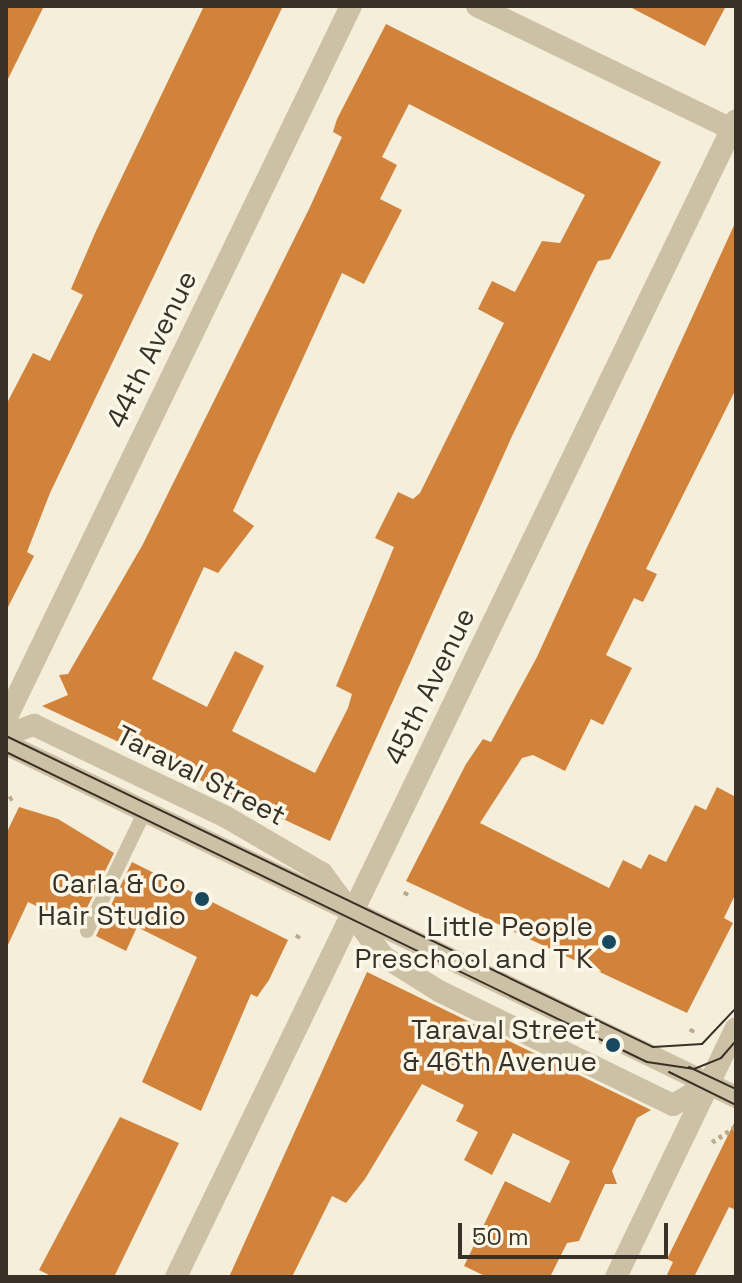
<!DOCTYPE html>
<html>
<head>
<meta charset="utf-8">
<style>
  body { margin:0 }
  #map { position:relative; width:742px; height:1283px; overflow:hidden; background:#f4eedb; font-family:"Space Grotesk",sans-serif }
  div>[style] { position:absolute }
  .building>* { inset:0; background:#d1833c }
  .path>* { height:5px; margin-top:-2.5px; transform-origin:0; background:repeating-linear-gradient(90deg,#b9ab8f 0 4px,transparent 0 8px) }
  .service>* { height:14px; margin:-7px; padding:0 7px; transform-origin:7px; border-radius:7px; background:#cdc1a5 }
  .minor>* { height:22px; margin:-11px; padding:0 11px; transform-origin:11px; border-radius:11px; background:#cdc1a5 }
  .tertiary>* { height:22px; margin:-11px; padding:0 11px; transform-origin:11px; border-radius:11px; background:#cdc1a5 }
  .tram>* { height:2px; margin:-1px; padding:0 1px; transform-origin:1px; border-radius:1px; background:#393127 }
  .dots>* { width:22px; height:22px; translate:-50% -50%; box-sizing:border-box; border:4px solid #fbf7e8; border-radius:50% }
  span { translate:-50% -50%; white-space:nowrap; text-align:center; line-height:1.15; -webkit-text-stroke:7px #fbf7e8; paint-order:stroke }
  .street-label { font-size:28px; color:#393127 }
  .poi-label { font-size:28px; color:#393127 }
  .right { translate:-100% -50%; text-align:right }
  .frame { position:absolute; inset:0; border:8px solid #393127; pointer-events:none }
  .scale { position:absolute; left:458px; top:1223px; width:210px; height:36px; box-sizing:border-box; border:4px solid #393127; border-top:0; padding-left:10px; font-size:24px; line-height:28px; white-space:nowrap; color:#393127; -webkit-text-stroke:6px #fbf7e8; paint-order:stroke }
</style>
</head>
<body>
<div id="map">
  <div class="building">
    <i style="clip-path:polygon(6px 6px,44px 6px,6px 83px)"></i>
    <i style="clip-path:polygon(204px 6px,283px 6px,50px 493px,27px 552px,34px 556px,6px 611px,6px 405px,33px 353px,50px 361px,83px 295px,71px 289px,96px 231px)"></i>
    <i style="clip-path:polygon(628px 6px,726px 6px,705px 46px)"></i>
    <i style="clip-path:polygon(evenodd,386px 24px,661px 162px,610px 259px,598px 261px,513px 434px,330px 841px,42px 706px,68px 695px,59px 675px,68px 674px,143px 544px,309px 209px,342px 137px,333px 132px,337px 119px,386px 24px,409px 104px,585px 195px,560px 243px,542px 241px,515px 292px,492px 281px,478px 309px,504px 323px,420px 493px,413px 499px,398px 492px,375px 538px,394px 547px,336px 686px,352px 694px,348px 708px,315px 773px,232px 731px,264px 666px,235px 651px,207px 707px,152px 679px,204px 567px,218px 573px,254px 526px,233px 511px,342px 273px,364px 284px,402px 210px,380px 199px,397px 165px,382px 157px,409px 104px)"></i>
    <i style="clip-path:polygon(736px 221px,736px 389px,646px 569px,657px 574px,643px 602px,634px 598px,606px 655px,632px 668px,603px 725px,591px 719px,565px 771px,533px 755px,522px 758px,480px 823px,609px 888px,623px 860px,641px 869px,649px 854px,666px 862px,695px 805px,706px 810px,717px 787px,736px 797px,736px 893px,724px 918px,733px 923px,687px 1013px,406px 881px,466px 764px,483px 739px,491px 742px,537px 657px)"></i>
    <i style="clip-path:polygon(19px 807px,58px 819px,114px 853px,78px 926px,28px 902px,6px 949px,6px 834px)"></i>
    <i style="clip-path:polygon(132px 862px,288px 940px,269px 980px,257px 997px,251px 994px,201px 1111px,142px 1082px,197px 957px,137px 927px,126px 951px,96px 936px)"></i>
    <i style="clip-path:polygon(367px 972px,651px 1110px,637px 1118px,612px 1171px,617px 1184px,605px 1184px,579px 1241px,567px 1243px,550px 1277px,487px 1277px,464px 1266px,505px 1181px,550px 1203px,570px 1161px,513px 1133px,492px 1175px,464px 1160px,478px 1132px,456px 1121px,464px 1105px,422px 1084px,365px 1179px,346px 1203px,332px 1196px,292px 1277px,229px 1277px)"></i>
    <i style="clip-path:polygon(120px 1117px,179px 1143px,114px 1277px,53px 1277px,39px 1270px)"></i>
    <i style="clip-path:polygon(736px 1119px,736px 1210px,729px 1207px,694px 1277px,666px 1277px,673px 1262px,667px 1259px)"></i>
  </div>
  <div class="path">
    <i style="left:9px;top:799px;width:7px;rotate:-27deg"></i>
    <i style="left:405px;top:895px;width:7px;rotate:-63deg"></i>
    <i style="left:297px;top:938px;width:4px;rotate:-63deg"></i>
    <i style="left:691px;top:1032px;width:7px;rotate:-63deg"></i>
    <i style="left:712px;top:1142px;width:27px;rotate:-33deg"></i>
  </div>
  <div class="service">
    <i style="left:87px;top:931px;width:133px;rotate:-64.2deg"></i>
  </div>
  <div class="minor">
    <i style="left:477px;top:6px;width:288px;rotate:25.8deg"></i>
    <i style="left:6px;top:719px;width:792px;rotate:-64.18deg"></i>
    <i style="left:176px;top:1277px;width:1285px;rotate:-64.17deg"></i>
    <i style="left:616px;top:1277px;width:276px;rotate:-64.3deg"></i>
  </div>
  <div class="tertiary">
    <i style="left:6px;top:735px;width:30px;rotate:-20deg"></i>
    <i style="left:34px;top:725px;width:213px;rotate:25.6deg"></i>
    <i style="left:226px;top:817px;width:111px;rotate:30.3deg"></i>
    <i style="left:322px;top:873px;width:103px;rotate:53.7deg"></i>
    <i style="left:383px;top:956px;width:66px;rotate:32deg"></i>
    <i style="left:439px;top:991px;width:260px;rotate:26deg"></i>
    <i style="left:673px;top:1105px;width:42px;rotate:-30.3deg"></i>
    <i style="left:6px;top:744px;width:811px;rotate:25.81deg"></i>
  </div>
  <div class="tram">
    <i style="left:6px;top:736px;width:718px;rotate:25.67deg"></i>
    <i style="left:653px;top:1047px;width:49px;rotate:-3.5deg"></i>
    <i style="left:702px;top:1044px;width:50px;rotate:-46.6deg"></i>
    <i style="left:6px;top:752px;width:712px;rotate:25.81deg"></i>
    <i style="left:647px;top:1062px;width:48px;rotate:8.5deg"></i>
    <i style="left:694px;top:1069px;width:29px;rotate:-22deg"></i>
    <i style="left:721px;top:1058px;width:23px;rotate:-49deg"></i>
    <i style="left:689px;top:1067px;width:52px;rotate:25.1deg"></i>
    <i style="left:669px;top:1072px;width:75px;rotate:26.2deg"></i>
  </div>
  <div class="dots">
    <i style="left:202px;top:899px;background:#19495e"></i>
    <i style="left:609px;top:942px;background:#19495e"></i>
    <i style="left:613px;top:1045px;background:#19495e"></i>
  </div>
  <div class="street-label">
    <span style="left:151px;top:349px;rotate:-64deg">44th Avenue</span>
    <span style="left:429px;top:686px;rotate:-64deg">45th Avenue</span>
    <span style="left:201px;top:775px;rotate:27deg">Taraval Street</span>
  </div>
  <div class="poi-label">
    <span class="right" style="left:186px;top:899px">Carla &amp; Co<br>Hair Studio</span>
    <span class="right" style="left:593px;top:942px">Little People<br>Preschool and T K</span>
    <span class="right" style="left:597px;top:1045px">Taraval Street<br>&amp; 46th Avenue</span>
  </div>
  <div class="frame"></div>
  <div class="scale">50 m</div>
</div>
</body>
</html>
